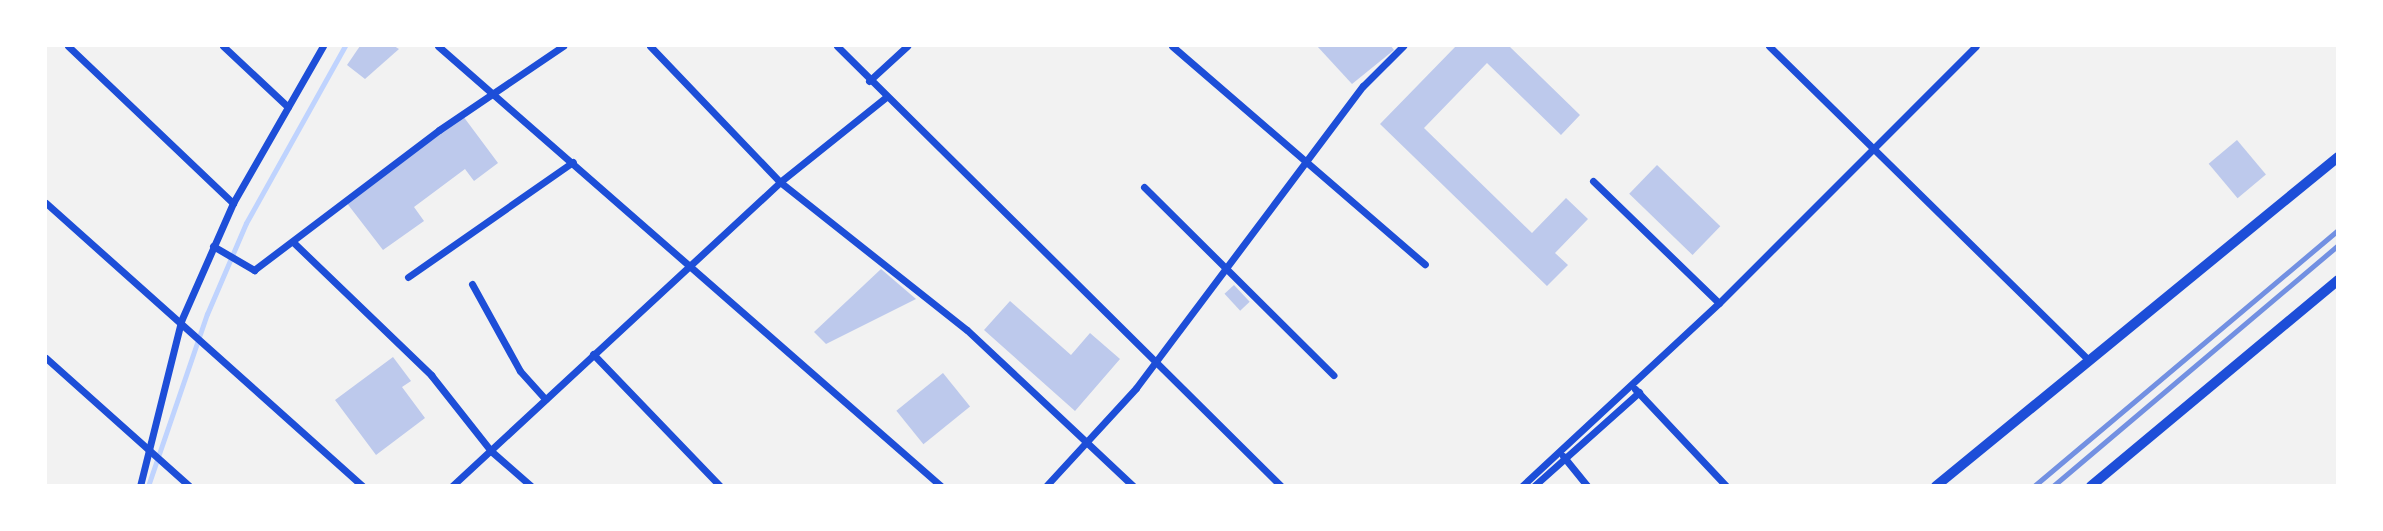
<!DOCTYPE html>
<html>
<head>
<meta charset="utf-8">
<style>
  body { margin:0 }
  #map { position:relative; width:2383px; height:531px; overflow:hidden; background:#f2f2f2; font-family:"Archivo Narrow",sans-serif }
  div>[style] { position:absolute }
  .stream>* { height:5px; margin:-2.5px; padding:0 2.5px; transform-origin:2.5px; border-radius:2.5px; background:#bfd3fe }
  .building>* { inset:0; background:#bdc9ec; transform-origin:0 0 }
  .minor>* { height:7px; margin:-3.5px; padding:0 3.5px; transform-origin:3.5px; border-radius:3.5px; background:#1d4ed8 }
  .tertiary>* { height:10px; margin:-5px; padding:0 5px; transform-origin:5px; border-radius:5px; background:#1d4ed8 }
  .rail>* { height:5px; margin:-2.5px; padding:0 2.5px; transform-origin:2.5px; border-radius:2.5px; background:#7290e2 }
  span { translate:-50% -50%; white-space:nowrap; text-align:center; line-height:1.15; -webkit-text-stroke:6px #fff; paint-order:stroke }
  .frame { position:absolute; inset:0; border:47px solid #fff; pointer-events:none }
</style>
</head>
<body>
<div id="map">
  <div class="stream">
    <i style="left:148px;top:486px;width:182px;rotate:-71.1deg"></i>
    <i style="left:207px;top:314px;width:99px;rotate:-66.8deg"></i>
    <i style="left:246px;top:223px;width:203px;rotate:-60.8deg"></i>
  </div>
  <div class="building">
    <i style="clip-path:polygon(360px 46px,394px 46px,399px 49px,365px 79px,347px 65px)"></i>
    <i style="clip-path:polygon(1317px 46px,1391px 46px,1394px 50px,1352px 84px)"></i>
    <i style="clip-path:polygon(1456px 46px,1509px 46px,1580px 115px,1561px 135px,1487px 63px,1424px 128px,1532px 233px,1566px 198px,1588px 219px,1555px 253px,1568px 265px,1547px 286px,1380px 124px)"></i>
    <i style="clip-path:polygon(463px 116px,498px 163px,474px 181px,465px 169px,414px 207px,424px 221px,383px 250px,346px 202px)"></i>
    <i style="left:2237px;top:140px;width:45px;height:37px;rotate:50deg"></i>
    <i style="left:1657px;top:165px;width:88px;height:40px;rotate:44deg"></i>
    <i style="clip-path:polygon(881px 269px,916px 299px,826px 344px,814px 332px)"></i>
    <i style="left:1234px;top:285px;width:23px;height:13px;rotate:47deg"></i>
    <i style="clip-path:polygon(1010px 301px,1071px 355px,1090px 333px,1120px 359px,1075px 411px,984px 330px)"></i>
    <i style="clip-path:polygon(393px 357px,411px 381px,402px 387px,425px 418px,376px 455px,335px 400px)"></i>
    <i style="left:943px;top:373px;width:43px;height:60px;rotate:51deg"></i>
  </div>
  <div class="minor">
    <i style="left:68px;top:46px;width:228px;rotate:43.6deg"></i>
    <i style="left:223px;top:46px;width:89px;rotate:43.2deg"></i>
    <i style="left:438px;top:46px;width:668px;rotate:41.18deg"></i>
    <i style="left:650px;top:46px;width:188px;rotate:46.3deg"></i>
    <i style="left:780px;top:182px;width:238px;rotate:38.4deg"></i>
    <i style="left:967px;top:330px;width:228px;rotate:43.2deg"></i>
    <i style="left:837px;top:46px;width:625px;rotate:44.74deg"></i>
    <i style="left:1172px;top:46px;width:334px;rotate:40.8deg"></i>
    <i style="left:1769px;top:46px;width:448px;rotate:44.5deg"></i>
    <i style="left:869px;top:81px;width:52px;rotate:-42.6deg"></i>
    <i style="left:1593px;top:181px;width:175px;rotate:44.1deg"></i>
    <i style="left:1144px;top:187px;width:267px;rotate:44.8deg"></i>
    <i style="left:46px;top:203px;width:425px;rotate:41.8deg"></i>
    <i style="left:293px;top:242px;width:192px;rotate:43.9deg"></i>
    <i style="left:431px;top:375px;width:97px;rotate:51.7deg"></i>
    <i style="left:491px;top:451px;width:53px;rotate:41.2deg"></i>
    <i style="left:213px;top:246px;width:48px;rotate:30.3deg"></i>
    <i style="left:254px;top:270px;width:232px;rotate:-37.1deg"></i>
    <i style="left:439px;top:130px;width:150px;rotate:-34.1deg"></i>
    <i style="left:408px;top:277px;width:201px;rotate:-34.9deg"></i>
    <i style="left:472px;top:284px;width:99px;rotate:61.1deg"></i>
    <i style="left:520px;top:371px;width:38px;rotate:48deg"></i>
    <i style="left:593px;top:354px;width:183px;rotate:46.1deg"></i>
    <i style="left:46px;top:358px;width:192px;rotate:41.8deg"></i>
    <i style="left:1635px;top:389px;width:133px;rotate:46.8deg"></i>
    <i style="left:1563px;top:456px;width:38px;rotate:51deg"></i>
    <i style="left:140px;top:486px;width:170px;rotate:-76deg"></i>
    <i style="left:181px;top:321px;width:129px;rotate:-66.2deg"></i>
    <i style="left:233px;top:203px;width:181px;rotate:-60.2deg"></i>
    <i style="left:452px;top:486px;width:447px;rotate:-42.8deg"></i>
    <i style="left:780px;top:182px;width:136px;rotate:-38.7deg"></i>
    <i style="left:1046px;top:486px;width:133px;rotate:-47.4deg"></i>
    <i style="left:1136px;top:388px;width:378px;rotate:-53.1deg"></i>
    <i style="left:1363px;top:86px;width:57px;rotate:-45deg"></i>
    <i style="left:1522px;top:486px;width:269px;rotate:-42.9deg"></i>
    <i style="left:1719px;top:303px;width:363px;rotate:-45deg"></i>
    <i style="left:1534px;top:486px;width:141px;rotate:-41.8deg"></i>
  </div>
  <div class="tertiary">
    <i style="left:1936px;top:486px;width:519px;rotate:-39.3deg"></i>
    <i style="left:2091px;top:486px;width:322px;rotate:-39.8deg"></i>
  </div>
  <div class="rail">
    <i style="left:2034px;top:486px;width:397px;rotate:-40.1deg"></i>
    <i style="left:2053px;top:486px;width:373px;rotate:-40.2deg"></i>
  </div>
  <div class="frame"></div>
</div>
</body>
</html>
